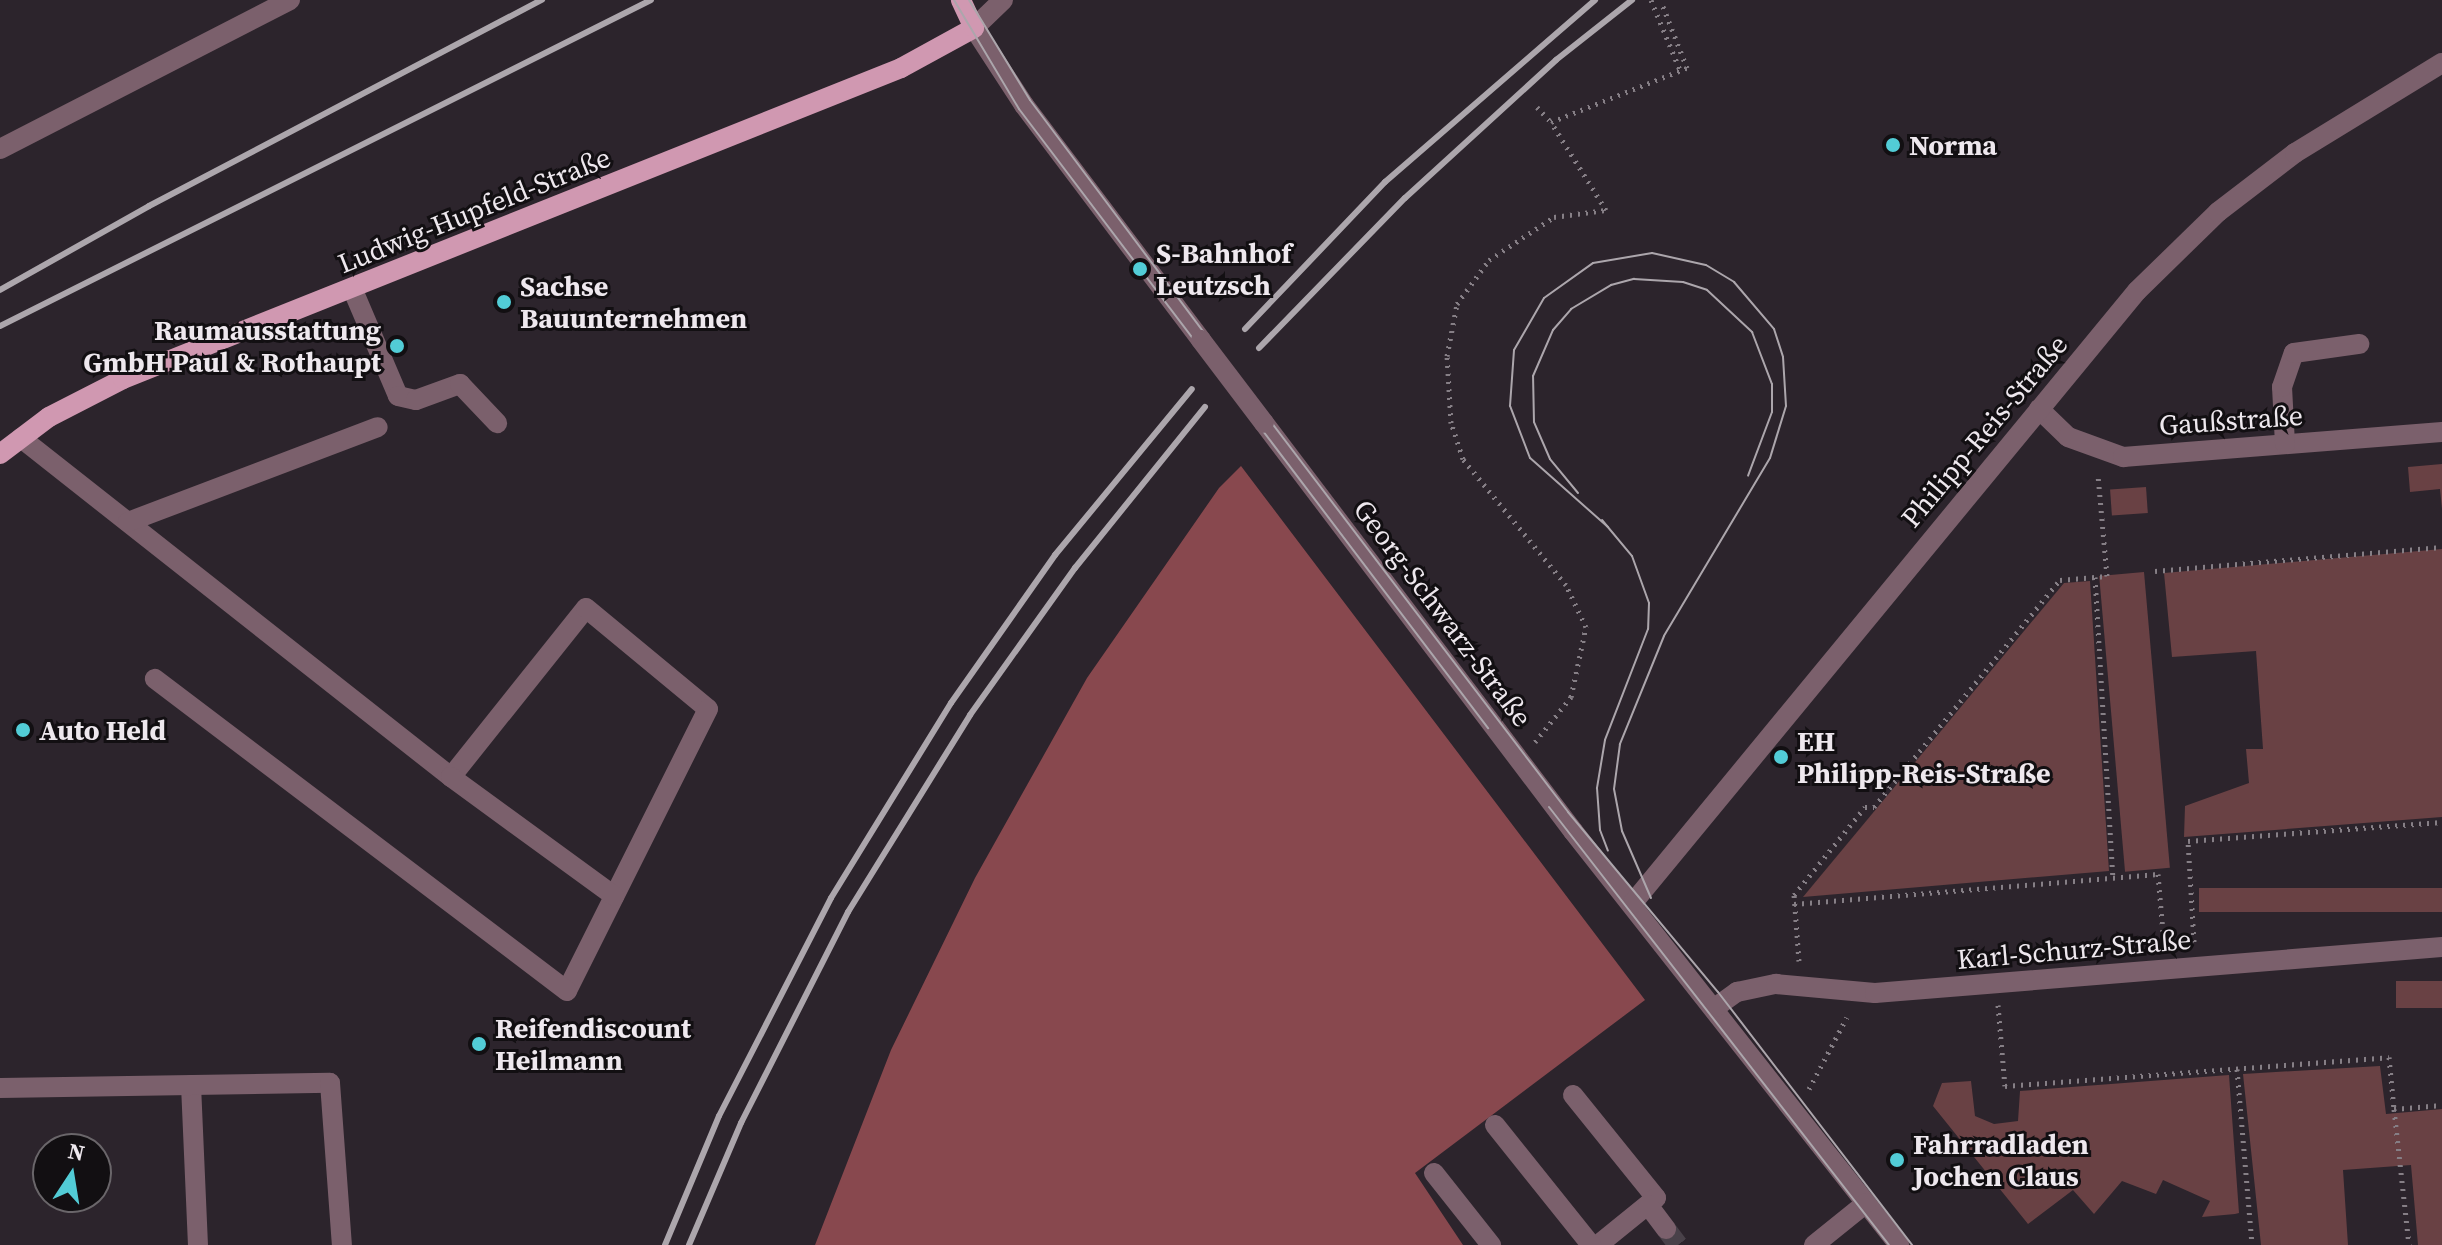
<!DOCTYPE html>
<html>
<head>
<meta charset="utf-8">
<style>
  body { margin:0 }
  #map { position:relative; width:2442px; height:1245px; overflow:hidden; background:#2c242c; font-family:"Source Serif 4",serif }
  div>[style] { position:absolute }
  .green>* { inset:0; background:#694144; transform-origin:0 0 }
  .forest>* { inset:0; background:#88484e }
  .minor-tunnel>* { height:20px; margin-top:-10px; transform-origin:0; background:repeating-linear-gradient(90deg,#494149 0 20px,transparent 0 30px) }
  .path>* { height:5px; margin-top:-2.5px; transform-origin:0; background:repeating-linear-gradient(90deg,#867f86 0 2px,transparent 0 8px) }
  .minor>* { height:20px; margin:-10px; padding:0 10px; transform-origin:10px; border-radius:10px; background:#7b606c }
  .major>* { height:20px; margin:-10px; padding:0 10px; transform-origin:10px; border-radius:10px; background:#d098b1 }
  .tram>* { height:2px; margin:-1px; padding:0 1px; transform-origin:1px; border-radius:1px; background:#aca6ac }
  .rail>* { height:6px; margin:-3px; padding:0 3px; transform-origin:3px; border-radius:3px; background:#aca6ac }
  .minor-bridge>* { height:20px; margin:-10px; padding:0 10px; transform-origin:10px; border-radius:10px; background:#7b606c }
  .dots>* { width:22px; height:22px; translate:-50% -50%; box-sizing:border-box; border:4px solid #120f12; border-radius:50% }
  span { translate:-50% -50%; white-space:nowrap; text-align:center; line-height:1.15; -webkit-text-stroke:6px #120f12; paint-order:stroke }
  .poi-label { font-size:28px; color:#eee8ee; font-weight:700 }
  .left { translate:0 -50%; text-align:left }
  .right { translate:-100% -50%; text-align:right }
  .street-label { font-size:28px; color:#eee8ee }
  .north { position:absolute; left:32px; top:1133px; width:80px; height:80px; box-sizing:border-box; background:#120f12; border:2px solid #6a666a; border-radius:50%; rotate:12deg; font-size:22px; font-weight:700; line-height:32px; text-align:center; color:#eee8ee }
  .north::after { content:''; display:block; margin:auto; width:28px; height:36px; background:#52ccd6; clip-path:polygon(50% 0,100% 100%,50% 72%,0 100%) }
</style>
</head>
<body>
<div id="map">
  <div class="green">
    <i style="clip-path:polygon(2442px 464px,2442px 509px,2440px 489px,2410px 492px,2408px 467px)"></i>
    <i style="left:2146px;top:487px;width:26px;height:36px;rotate:86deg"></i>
    <i style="clip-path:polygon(2442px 549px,2442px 817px,2184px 837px,2185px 806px,2249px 783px,2246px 749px,2263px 749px,2256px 651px,2172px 657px,2164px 573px)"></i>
    <i style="left:2144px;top:572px;width:297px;height:45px;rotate:85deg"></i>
    <i style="clip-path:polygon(2090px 581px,2109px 871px,1803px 897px,2064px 583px)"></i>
    <i style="left:2442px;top:888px;width:24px;height:243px;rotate:90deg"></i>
    <i style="left:2442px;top:981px;width:27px;height:46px;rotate:90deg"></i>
    <i style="clip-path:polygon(2380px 1066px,2386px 1114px,2442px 1109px,2442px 1245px,2418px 1245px,2411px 1165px,2343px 1170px,2348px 1245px,2261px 1245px,2243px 1074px)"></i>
    <i style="clip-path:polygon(2229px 1075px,2239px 1213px,2235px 1214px,2202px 1217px,2210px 1201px,2163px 1180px,2156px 1194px,2122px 1181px,2094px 1214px,2073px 1190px,2028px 1224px,1933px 1106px,1942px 1083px,1971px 1081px,1975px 1116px,1994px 1124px,2018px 1121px,2020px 1091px)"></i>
  </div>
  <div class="forest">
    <i style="clip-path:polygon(1241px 466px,1645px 1000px,1415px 1173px,1463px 1245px,815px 1245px,891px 1050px,975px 878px,1087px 678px,1219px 488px)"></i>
  </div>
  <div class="minor-tunnel">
    <i style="left:1666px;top:1229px;width:20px;rotate:53deg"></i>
  </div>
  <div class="path">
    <i style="left:1651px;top:0;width:76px;rotate:67.5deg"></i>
    <i style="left:1537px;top:107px;width:21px;rotate:47deg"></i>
    <i style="left:1551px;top:122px;width:146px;rotate:-21.7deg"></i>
    <i style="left:1687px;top:68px;width:69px;rotate:-111.3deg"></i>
    <i style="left:2155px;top:571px;width:288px;rotate:-4.8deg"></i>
    <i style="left:2095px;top:577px;width:302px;rotate:86.6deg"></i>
    <i style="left:1535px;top:742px;width:58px;rotate:-51.3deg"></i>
    <i style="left:1571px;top:697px;width:72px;rotate:-77.9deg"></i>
    <i style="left:1586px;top:627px;width:47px;rotate:-115.5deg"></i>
    <i style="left:1566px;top:585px;width:163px;rotate:-129.3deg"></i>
    <i style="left:1463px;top:459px;width:38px;rotate:-108deg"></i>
    <i style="left:1451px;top:423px;width:67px;rotate:-93.4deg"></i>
    <i style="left:1447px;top:356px;width:53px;rotate:-79.1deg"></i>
    <i style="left:1457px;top:304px;width:54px;rotate:-54deg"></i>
    <i style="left:1489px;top:260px;width:78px;rotate:-33.5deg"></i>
    <i style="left:1554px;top:217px;width:52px;rotate:-7.7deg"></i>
    <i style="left:1606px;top:210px;width:104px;rotate:-122deg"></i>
    <i style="left:1794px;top:904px;width:365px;rotate:-4.7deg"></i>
    <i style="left:2158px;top:874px;width:70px;rotate:85.1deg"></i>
    <i style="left:2194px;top:942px;width:101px;rotate:-93.4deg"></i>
    <i style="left:2188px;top:841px;width:255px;rotate:-4.3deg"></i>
    <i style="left:1799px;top:961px;width:66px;rotate:-94.3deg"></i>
    <i style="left:1794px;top:895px;width:113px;rotate:-51.1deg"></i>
    <i style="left:1865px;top:807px;width:9px"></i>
    <i style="left:1874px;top:807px;width:293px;rotate:-50.7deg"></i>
    <i style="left:2060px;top:580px;width:47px;rotate:-4.9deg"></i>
    <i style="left:2107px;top:576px;width:101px;rotate:-95.1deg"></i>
    <i style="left:1998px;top:1005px;width:81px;rotate:85.1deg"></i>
    <i style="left:2005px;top:1086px;width:385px;rotate:-4.3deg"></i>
    <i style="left:2389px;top:1057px;width:52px;rotate:84.5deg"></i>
    <i style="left:2394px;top:1109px;width:48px;rotate:-4.8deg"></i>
    <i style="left:2237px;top:1069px;width:177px;rotate:85.1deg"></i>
    <i style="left:1809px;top:1089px;width:81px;rotate:-62.2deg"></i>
    <i style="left:2394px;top:1109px;width:137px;rotate:83.7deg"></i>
  </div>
  <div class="minor">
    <i style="left:1003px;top:0;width:40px;rotate:136deg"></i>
    <i style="left:974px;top:28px;width:92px;rotate:57deg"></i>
    <i style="left:1024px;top:105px;width:294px;rotate:53deg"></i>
    <i style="left:0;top:149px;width:326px;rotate:-27.2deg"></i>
    <i style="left:352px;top:288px;width:117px;rotate:66.9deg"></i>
    <i style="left:398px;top:396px;width:18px;rotate:13deg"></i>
    <i style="left:416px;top:400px;width:47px;rotate:-20deg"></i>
    <i style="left:460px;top:384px;width:54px;rotate:46.5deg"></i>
    <i style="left:2039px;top:409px;width:40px;rotate:44deg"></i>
    <i style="left:2068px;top:437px;width:59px;rotate:20deg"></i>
    <i style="left:2123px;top:457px;width:320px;rotate:-4.5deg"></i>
    <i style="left:1264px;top:423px;width:512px;rotate:52.86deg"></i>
    <i style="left:1573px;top:831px;width:527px;rotate:51.78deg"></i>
    <i style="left:21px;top:438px;width:548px;rotate:38.25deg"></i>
    <i style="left:451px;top:777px;width:216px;rotate:-51.4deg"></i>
    <i style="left:586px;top:608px;width:158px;rotate:39.6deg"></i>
    <i style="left:708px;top:709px;width:315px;rotate:116.6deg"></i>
    <i style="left:567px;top:991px;width:517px;rotate:-142.86deg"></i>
    <i style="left:2285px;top:444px;width:57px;rotate:-93deg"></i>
    <i style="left:2282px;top:387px;width:36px;rotate:-71deg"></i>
    <i style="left:2294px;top:353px;width:66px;rotate:-7.9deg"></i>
    <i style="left:128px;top:522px;width:267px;rotate:-20.8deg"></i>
    <i style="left:451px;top:777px;width:202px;rotate:36.1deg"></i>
    <i style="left:1632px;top:904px;width:794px;rotate:-50.52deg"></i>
    <i style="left:2137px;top:291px;width:113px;rotate:-44.3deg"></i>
    <i style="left:2218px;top:212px;width:97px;rotate:-37.5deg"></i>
    <i style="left:2295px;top:153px;width:172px;rotate:-31.5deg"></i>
    <i style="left:1716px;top:1007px;width:26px;rotate:-36deg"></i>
    <i style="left:1737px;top:992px;width:40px;rotate:-12deg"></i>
    <i style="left:1776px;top:984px;width:99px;rotate:5.2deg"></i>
    <i style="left:1875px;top:993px;width:569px;rotate:-4.64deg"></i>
    <i style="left:191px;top:1085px;width:160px;rotate:87.5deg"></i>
    <i style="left:0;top:1088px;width:330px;rotate:-0.9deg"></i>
    <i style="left:330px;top:1083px;width:162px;rotate:85.8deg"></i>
    <i style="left:1573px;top:1095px;width:132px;rotate:51.1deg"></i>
    <i style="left:1656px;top:1198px;width:75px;rotate:141deg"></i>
    <i style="left:1495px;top:1125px;width:154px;rotate:51.3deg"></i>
    <i style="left:1434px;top:1173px;width:92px;rotate:51.6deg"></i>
    <i style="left:1648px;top:1205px;width:30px;rotate:53deg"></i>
    <i style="left:1814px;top:1245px;width:67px;rotate:-38.9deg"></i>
  </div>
  <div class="major">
    <i style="left:0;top:454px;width:61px;rotate:-37.1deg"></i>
    <i style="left:49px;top:417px;width:83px;rotate:-27.2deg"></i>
    <i style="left:123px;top:379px;width:838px;rotate:-21.79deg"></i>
    <i style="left:901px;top:68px;width:83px;rotate:-28.7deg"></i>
    <i style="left:974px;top:28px;width:31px;rotate:-115deg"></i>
  </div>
  <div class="tram">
    <i style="left:954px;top:0;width:127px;rotate:59.2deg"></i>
    <i style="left:1019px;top:109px;width:777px;rotate:52.85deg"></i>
    <i style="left:969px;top:0;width:117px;rotate:58.6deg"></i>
    <i style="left:1030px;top:100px;width:397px;rotate:53.2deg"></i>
    <i style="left:1268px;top:418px;width:495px;rotate:52.7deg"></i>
    <i style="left:1568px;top:812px;width:234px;rotate:50.2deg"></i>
    <i style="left:1718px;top:992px;width:319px;rotate:52.5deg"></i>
    <i style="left:1578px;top:493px;width:44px;rotate:-129.5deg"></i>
    <i style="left:1550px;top:459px;width:40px;rotate:-113.4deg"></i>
    <i style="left:1534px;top:422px;width:46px;rotate:-91.2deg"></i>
    <i style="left:1533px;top:376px;width:50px;rotate:-66.5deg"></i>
    <i style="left:1553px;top:330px;width:28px;rotate:-49deg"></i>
    <i style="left:1571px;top:309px;width:47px;rotate:-31deg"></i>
    <i style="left:1611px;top:285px;width:24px;rotate:-15deg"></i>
    <i style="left:1634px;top:279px;width:49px;rotate:3.5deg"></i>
    <i style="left:1683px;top:282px;width:25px;rotate:18deg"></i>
    <i style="left:1707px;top:290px;width:62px;rotate:43deg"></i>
    <i style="left:1752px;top:332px;width:56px;rotate:69deg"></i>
    <i style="left:1772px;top:384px;width:28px;rotate:90deg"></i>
    <i style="left:1772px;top:412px;width:68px;rotate:110.6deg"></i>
    <i style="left:1602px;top:520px;width:47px;rotate:50.2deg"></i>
    <i style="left:1632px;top:556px;width:50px;rotate:70.1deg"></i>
    <i style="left:1649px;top:603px;width:26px;rotate:92deg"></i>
    <i style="left:1648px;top:629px;width:119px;rotate:111.2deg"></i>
    <i style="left:1605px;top:740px;width:49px;rotate:99.5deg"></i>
    <i style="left:1597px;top:788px;width:42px;rotate:85.9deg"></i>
    <i style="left:1600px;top:830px;width:22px;rotate:69deg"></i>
    <i style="left:1608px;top:527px;width:104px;rotate:-138.5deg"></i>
    <i style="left:1530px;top:458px;width:56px;rotate:-111deg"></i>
    <i style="left:1510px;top:406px;width:56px;rotate:-85.9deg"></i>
    <i style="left:1514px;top:350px;width:60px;rotate:-60deg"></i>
    <i style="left:1544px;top:298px;width:60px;rotate:-35.5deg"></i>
    <i style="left:1593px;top:263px;width:60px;rotate:-9.6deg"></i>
    <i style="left:1652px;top:253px;width:55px;rotate:12.5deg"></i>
    <i style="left:1706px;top:265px;width:33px;rotate:31deg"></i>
    <i style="left:1734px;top:282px;width:62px;rotate:49.6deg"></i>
    <i style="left:1774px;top:329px;width:29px;rotate:72deg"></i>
    <i style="left:1783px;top:357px;width:49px;rotate:86.5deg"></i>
    <i style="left:1786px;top:406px;width:54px;rotate:107.1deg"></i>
    <i style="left:1770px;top:458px;width:207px;rotate:120.8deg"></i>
    <i style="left:1664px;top:636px;width:117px;rotate:112.2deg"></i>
    <i style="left:1620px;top:744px;width:45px;rotate:97.6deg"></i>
    <i style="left:1614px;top:789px;width:43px;rotate:79.2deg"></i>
    <i style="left:1622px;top:831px;width:73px;rotate:66.6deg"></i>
    <i style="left:1549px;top:807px;width:554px;rotate:52.18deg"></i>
  </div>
  <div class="rail">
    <i style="left:0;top:290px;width:171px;rotate:-29.4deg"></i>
    <i style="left:149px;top:206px;width:444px;rotate:-27.7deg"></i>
    <i style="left:0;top:326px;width:728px;rotate:-26.6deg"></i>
    <i style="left:1245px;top:329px;width:203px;rotate:-46.4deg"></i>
    <i style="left:1385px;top:182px;width:278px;rotate:-40.9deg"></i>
    <i style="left:1259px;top:348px;width:209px;rotate:-45.8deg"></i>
    <i style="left:1405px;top:198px;width:205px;rotate:-42.4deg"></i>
    <i style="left:1556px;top:60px;width:97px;rotate:-38.3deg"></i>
    <i style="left:665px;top:1245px;width:140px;rotate:-67.3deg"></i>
    <i style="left:719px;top:1116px;width:245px;rotate:-62.8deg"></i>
    <i style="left:831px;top:898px;width:229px;rotate:-58.4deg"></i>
    <i style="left:951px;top:703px;width:181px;rotate:-54.9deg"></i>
    <i style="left:1055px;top:555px;width:215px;rotate:-50.5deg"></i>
    <i style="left:689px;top:1245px;width:133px;rotate:-66.9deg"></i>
    <i style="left:741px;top:1123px;width:237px;rotate:-63.1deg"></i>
    <i style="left:848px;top:912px;width:232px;rotate:-58.2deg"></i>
    <i style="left:970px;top:715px;width:181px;rotate:-54.5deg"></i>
    <i style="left:1075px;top:568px;width:207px;rotate:-51.1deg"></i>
  </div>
  <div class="minor-bridge">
    <i style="left:1201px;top:340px;width:104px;rotate:52.8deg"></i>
  </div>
  <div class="dots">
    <i style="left:1893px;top:145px;background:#52ccd6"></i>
    <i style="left:1140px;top:269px;background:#52ccd6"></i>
    <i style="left:504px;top:302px;background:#52ccd6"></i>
    <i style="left:397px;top:346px;background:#52ccd6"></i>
    <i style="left:23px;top:730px;background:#52ccd6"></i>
    <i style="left:1781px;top:757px;background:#52ccd6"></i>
    <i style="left:479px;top:1044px;background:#52ccd6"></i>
    <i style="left:1897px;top:1160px;background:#52ccd6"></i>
  </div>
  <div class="poi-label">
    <span class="left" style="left:1909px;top:145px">Norma</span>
    <span class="left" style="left:1156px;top:269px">S-Bahnhof<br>Leutzsch</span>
    <span class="left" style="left:520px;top:302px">Sachse<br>Bauunternehmen</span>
    <span class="right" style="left:381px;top:346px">Raumausstattung<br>GmbH Paul &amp; Rothaupt</span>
    <span class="left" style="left:39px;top:730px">Auto Held</span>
    <span class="left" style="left:1797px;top:757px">EH<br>Philipp-Reis-Straße</span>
    <span class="left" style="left:495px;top:1044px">Reifendiscount<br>Heilmann</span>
    <span class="left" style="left:1913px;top:1160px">Fahrradladen<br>Jochen Claus</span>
  </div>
  <div class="street-label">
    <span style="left:474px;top:210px;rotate:-22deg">Ludwig-Hupfeld-Straße</span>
    <span style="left:2231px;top:420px;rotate:-4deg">Gaußstraße</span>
    <span style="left:1984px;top:431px;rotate:-50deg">Philipp-Reis-Straße</span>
    <span style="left:1443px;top:613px;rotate:53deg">Georg-Schwarz-Straße</span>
    <span style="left:2074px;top:949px;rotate:-5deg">Karl-Schurz-Straße</span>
  </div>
  <div class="north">N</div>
</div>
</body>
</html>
